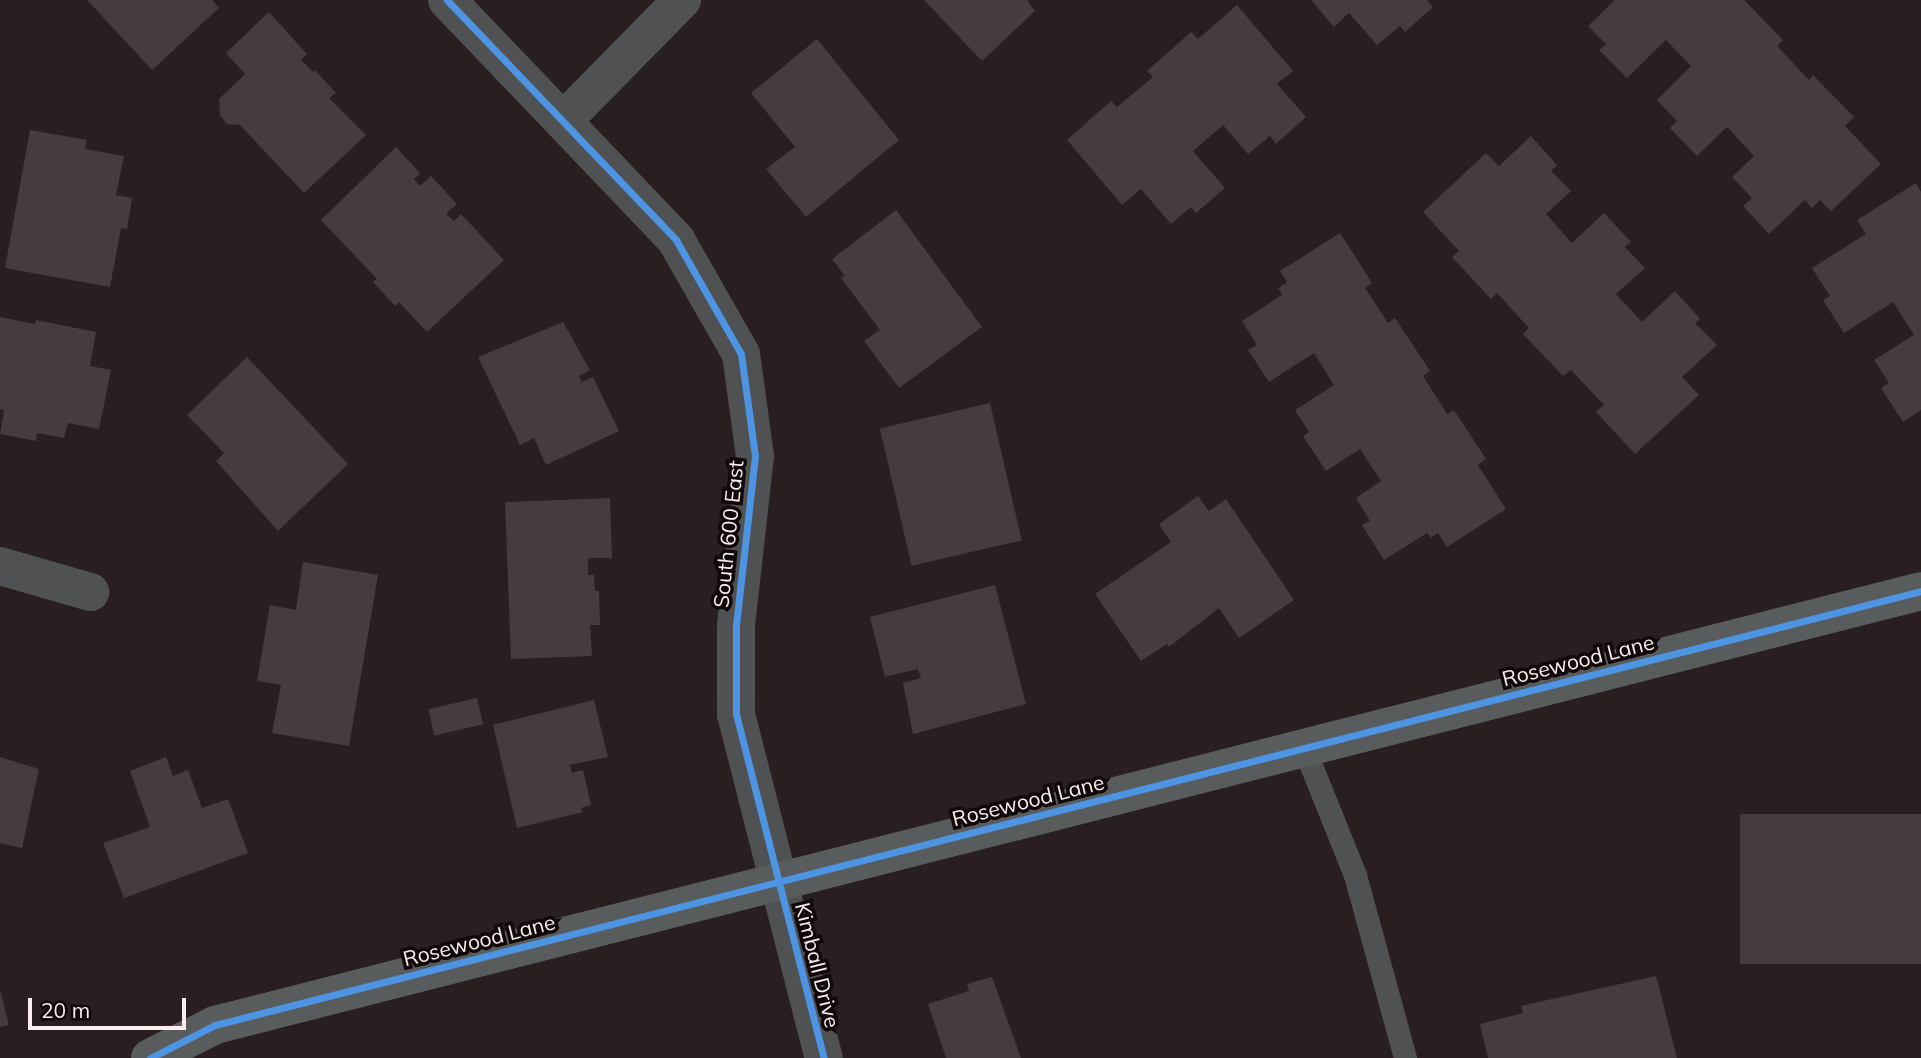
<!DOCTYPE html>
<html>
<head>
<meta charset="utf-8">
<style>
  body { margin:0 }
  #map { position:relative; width:1921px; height:1058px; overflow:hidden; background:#291f20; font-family:Mulish,sans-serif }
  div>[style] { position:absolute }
  .building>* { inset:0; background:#443c3d; transform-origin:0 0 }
  .lane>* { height:23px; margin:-11.5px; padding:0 11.5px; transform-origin:11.5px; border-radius:11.5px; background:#4f5152 }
  .street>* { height:38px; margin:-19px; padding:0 19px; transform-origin:19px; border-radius:19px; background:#4f5152 }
  .secondary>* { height:38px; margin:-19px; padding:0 19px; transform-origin:19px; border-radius:19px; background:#595c5d }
  .cycleway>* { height:7px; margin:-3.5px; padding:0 3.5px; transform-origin:3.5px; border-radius:3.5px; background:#4d94e3 }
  span { translate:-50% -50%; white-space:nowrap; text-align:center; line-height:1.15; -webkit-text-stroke:7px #100809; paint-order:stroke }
  .street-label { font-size:21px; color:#fbedee }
  .scale { position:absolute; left:28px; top:998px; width:158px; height:32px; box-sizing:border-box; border:4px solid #fbedee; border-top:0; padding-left:9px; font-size:21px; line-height:24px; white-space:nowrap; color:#fbedee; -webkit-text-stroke:5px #100809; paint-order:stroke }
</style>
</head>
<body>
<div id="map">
  <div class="building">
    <i style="clip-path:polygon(87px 0,212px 0,219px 8px,152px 70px)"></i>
    <i style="clip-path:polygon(924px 0,1027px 0,1035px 11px,982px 61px)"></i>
    <i style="clip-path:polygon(1311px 0,1427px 0,1433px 7px,1405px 32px,1400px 26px,1377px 45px,1349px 13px,1334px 27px)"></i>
    <i style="clip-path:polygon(1615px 0,1744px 0,1783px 40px,1777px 46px,1809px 80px,1813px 75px,1854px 117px,1845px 126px,1881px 164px,1831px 211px,1820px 200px,1812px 208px,1805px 200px,1769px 234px,1743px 206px,1752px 198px,1732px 177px,1754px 156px,1727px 127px,1697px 156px,1670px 128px,1677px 121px,1657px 100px,1691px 66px,1666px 40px,1627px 78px,1599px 50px,1606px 44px,1588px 26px)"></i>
    <i style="clip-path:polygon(1237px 5px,1293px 71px,1277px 84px,1306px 117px,1276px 144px,1270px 136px,1248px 154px,1223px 125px,1193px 151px,1225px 188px,1196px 213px,1191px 207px,1171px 224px,1141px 189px,1122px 205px,1067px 140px,1111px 101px,1117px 107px,1153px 77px,1147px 71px,1191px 32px,1198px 39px)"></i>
    <i style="clip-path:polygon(269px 12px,307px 54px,301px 60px,313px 72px,315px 70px,336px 93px,329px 98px,366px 135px,304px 193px,240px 125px,227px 124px,220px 115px,219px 99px,245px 74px,226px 53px)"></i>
    <i style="clip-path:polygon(817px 39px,899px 140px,806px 217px,766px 169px,795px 147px,751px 93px)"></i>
    <i style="clip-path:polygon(30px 130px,87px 140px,85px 149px,124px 156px,116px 195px,132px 198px,127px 229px,121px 228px,110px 287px,5px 268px)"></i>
    <i style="clip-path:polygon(1531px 136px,1557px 165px,1551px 171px,1571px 191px,1546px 214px,1572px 243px,1604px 213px,1631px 242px,1625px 247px,1645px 268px,1616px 294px,1642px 322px,1675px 291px,1700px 319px,1695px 323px,1717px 345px,1682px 377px,1699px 395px,1635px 454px,1596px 412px,1604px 405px,1571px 370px,1563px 376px,1523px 334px,1529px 328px,1497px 293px,1491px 299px,1452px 257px,1459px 251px,1423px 212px,1486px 153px,1499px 166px)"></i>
    <i style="clip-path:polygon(396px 147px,420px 173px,414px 179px,420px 186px,431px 176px,457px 204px,446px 214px,454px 221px,461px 214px,504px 260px,427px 332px,399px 302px,395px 306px,373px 282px,377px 279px,321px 220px)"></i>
    <i style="clip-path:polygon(1916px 183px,1921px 192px,1921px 410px,1903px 422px,1881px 388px,1889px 383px,1874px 360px,1914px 335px,1893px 302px,1844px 333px,1823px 300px,1830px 296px,1812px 268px,1866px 234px,1857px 220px)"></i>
    <i style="clip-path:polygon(896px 210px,982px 327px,899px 388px,864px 341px,880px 330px,841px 278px,845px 276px,832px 259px)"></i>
    <i style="clip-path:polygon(1340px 233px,1372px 283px,1365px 288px,1388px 323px,1395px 318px,1430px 371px,1423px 376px,1447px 414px,1454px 410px,1486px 459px,1478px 465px,1506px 509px,1447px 547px,1438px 533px,1431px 538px,1427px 533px,1384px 560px,1362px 525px,1370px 521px,1356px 498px,1381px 481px,1360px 449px,1326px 471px,1303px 436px,1309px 432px,1295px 410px,1334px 385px,1314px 353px,1269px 382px,1248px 350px,1257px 345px,1242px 321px,1282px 295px,1278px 288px,1287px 282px,1280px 271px)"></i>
    <i style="clip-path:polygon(0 317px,35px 324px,36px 320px,96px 332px,90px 366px,111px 370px,99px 429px,68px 423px,64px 438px,37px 433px,36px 441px,0 434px,4px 410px,0 409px)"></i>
    <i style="clip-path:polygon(563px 322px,590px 370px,579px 376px,582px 382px,593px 377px,619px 431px,546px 465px,534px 438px,520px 445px,478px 357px)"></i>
    <i style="clip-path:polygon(247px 357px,348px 464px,278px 531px,216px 461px,224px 453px,187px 415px)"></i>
    <i style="left:990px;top:403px;width:141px;height:113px;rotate:77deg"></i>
    <i style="clip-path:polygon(1198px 496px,1209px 511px,1226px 499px,1294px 600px,1239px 638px,1219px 608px,1169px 647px,1167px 644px,1141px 661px,1095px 594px,1171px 542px,1159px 524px)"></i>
    <i style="clip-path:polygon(610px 498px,612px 558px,588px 558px,588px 575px,594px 575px,595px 591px,599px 591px,600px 625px,590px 625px,592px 656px,511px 659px,505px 502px)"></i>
    <i style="clip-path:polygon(303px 562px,378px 575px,349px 746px,272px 733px,281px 685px,257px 681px,270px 605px,296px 610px)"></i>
    <i style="clip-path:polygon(995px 585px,1026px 704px,913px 734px,903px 683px,921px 678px,918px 669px,885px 677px,870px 617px)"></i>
    <i style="left:477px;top:698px;width:27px;height:50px;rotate:77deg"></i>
    <i style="clip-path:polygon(594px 700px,608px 757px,570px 765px,572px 773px,583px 770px,591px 805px,581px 808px,583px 812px,517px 828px,493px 725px)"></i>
    <i style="clip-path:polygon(0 757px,39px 769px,22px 848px,0 843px)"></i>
    <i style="clip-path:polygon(166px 757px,173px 776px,188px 770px,202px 808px,228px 799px,248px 853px,124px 898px,103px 843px,150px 827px,130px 771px)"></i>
    <i style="left:1921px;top:814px;width:150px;height:181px;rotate:90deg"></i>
    <i style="clip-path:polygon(1656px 976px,1677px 1058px,1488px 1058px,1480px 1024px,1523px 1013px,1521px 1006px)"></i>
    <i style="clip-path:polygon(992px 977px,1021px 1058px,946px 1058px,928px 1004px,969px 991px,967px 984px)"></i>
    <i style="clip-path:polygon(0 990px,9px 1025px,0 1027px)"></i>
  </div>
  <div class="lane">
    <i style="left:1304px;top:748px;width:137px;rotate:68.1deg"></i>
    <i style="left:1355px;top:875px;width:190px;rotate:74.7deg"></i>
  </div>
  <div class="street">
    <i style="left:447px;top:0;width:332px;rotate:46.3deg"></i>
    <i style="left:676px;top:240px;width:131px;rotate:60.3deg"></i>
    <i style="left:741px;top:354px;width:103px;rotate:82.2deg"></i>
    <i style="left:755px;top:456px;width:171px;rotate:96.4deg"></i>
    <i style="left:736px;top:626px;width:88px;rotate:90deg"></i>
    <i style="left:736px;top:714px;width:355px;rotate:75.7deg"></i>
    <i style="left:563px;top:121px;width:170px;rotate:-45.5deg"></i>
    <i style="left:0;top:566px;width:94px;rotate:16.1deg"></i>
  </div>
  <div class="secondary">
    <i style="left:150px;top:1058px;width:73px;rotate:-26.9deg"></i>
    <i style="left:215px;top:1025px;width:1760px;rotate:-14.27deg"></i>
  </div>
  <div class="cycleway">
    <i style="left:447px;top:0;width:332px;rotate:46.3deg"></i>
    <i style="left:676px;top:240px;width:131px;rotate:60.3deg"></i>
    <i style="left:741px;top:354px;width:103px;rotate:82.2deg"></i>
    <i style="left:755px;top:456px;width:171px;rotate:96.4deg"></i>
    <i style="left:736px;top:626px;width:88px;rotate:90deg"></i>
    <i style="left:736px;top:714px;width:355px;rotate:75.7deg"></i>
    <i style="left:150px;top:1058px;width:73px;rotate:-26.9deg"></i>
    <i style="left:215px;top:1025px;width:1760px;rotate:-14.27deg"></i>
  </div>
  <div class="street-label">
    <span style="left:728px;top:534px;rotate:-84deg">South 600 East</span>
    <span style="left:1578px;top:660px;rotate:-14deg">Rosewood Lane</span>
    <span style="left:1028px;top:800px;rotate:-14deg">Rosewood Lane</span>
    <span style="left:479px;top:940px;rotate:-14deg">Rosewood Lane</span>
    <span style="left:818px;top:965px;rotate:76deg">Kimball Drive</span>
  </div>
  <div class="scale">20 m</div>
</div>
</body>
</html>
